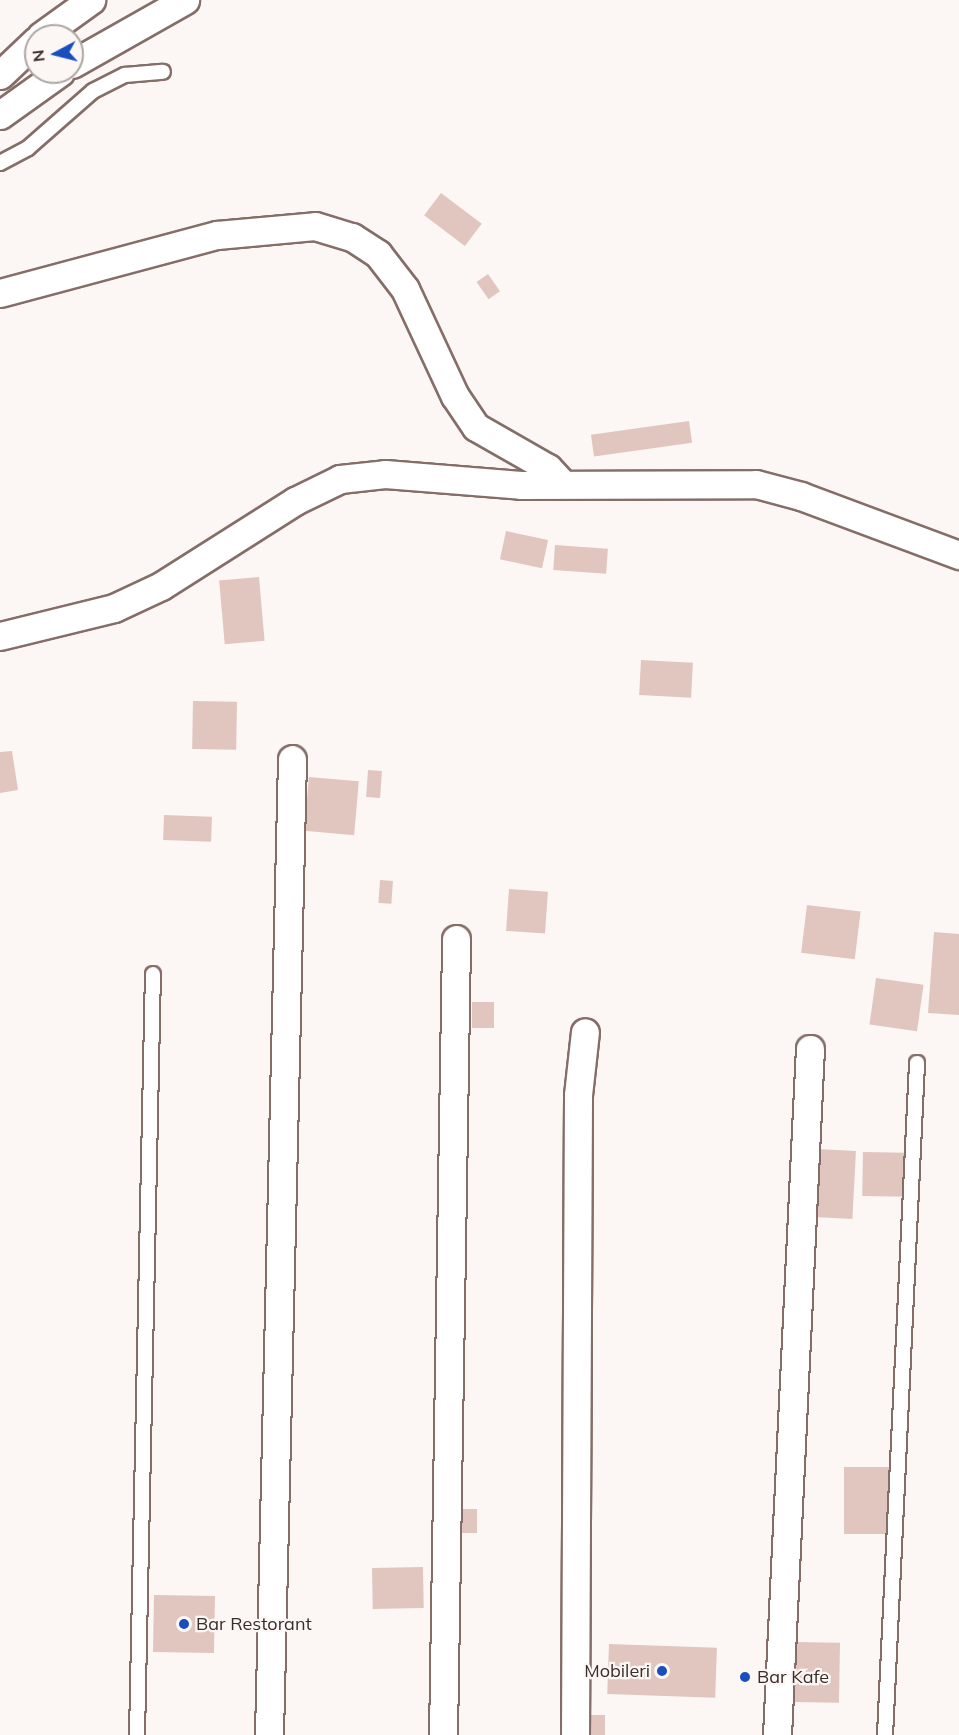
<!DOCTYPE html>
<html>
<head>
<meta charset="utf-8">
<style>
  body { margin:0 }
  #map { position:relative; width:959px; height:1735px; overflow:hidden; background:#fcf7f5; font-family:Mulish,sans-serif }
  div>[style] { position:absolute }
  .building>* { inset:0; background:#e0c6bf; transform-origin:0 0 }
  .roads { filter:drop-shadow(2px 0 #856e68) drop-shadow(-2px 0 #856e68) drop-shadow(0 2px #856e68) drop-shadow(0 -2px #856e68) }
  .service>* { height:14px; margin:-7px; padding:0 7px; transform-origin:7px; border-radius:7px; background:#fff }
  .minor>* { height:27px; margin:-13.5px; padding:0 13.5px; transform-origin:13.5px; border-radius:13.5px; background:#fff }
  .dots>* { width:16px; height:16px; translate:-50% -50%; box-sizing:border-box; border:3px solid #fcf7f5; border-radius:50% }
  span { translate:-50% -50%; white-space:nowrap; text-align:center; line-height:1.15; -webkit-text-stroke:4.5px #fcf7f5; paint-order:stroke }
  .poi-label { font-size:18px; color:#382e2b }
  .left { translate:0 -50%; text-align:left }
  .right { translate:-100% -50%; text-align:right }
  .north { position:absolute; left:24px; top:24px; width:60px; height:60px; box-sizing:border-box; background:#fcf7f5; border:2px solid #aea7a4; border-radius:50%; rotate:263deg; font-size:16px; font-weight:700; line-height:24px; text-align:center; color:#382e2b }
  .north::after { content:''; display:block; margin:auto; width:21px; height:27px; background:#184fbc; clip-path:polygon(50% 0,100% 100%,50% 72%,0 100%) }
</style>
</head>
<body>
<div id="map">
  <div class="building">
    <i style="left:441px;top:193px;width:51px;height:28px;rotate:37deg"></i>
    <i style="left:488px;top:274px;width:21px;height:14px;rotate:55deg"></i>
    <i style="left:689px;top:421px;width:22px;height:99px;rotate:82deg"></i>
    <i style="left:506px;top:531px;width:43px;height:29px;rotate:12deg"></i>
    <i style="left:555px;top:545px;width:53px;height:25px;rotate:4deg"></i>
    <i style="left:259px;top:577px;width:64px;height:40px;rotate:85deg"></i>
    <i style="left:641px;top:660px;width:52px;height:35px;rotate:3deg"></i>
    <i style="left:193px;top:701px;width:44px;height:48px;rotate:1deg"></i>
    <i style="clip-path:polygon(12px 751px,18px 790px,0 793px,0 752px)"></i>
    <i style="left:368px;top:770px;width:14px;height:27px;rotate:4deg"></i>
    <i style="left:309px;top:777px;width:50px;height:54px;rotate:5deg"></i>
    <i style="left:164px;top:815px;width:48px;height:25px;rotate:2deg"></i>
    <i style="left:380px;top:880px;width:13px;height:23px;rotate:4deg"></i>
    <i style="left:509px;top:889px;width:39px;height:42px;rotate:4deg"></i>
    <i style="left:807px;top:905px;width:54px;height:48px;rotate:7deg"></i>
    <i style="clip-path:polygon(934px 932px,959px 934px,959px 1015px,928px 1013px)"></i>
    <i style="left:876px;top:978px;width:48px;height:47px;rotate:8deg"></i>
    <i style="left:472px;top:1002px;width:22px;height:26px"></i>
    <i style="left:817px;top:1149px;width:39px;height:68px;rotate:3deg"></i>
    <i style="left:863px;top:1152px;width:44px;height:44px;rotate:1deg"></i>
    <i style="left:844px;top:1467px;width:46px;height:67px"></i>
    <i style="left:458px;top:1509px;width:19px;height:24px"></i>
    <i style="left:423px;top:1567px;width:41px;height:51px;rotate:89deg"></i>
    <i style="left:154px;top:1595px;width:61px;height:57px;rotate:1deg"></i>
    <i style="left:795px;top:1642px;width:45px;height:60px;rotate:1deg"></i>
    <i style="left:609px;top:1644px;width:108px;height:50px;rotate:2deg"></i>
    <i style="left:605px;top:1715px;width:20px;height:18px;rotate:90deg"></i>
  </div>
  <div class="roads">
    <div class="service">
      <i style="left:0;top:163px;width:32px;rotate:-28deg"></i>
      <i style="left:28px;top:148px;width:86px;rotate:-41.2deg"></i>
      <i style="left:93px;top:91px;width:36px;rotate:-27deg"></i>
      <i style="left:125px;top:75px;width:38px;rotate:-5deg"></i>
      <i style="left:137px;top:1735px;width:761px;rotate:-88.8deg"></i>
      <i style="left:885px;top:1735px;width:673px;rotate:-87.27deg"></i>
    </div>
    <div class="minor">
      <i style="left:41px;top:36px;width:62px;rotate:-35.8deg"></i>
      <i style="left:72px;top:64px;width:130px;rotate:-29.5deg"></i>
      <i style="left:0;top:75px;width:50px;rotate:-43.4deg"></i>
      <i style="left:0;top:115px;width:74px;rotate:-35.6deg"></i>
      <i style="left:0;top:293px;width:225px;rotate:-15deg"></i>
      <i style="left:217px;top:235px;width:98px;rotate:-5.2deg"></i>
      <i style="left:315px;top:226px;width:39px;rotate:17deg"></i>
      <i style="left:352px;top:237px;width:31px;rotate:33deg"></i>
      <i style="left:378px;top:254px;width:44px;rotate:52.4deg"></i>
      <i style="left:405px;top:289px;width:118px;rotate:65deg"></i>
      <i style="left:455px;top:396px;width:37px;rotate:56deg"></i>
      <i style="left:476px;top:427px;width:83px;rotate:29.7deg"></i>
      <i style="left:548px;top:468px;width:22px;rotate:47deg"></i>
      <i style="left:0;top:636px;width:117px;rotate:-13.8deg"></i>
      <i style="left:114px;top:608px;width:52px;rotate:-25.1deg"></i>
      <i style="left:161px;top:586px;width:159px;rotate:-32.4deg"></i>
      <i style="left:295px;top:501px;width:50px;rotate:-26.1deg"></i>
      <i style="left:340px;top:479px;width:45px;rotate:-6.3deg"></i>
      <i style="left:385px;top:474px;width:136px;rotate:4.6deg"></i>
      <i style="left:521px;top:485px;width:235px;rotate:-0.2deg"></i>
      <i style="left:756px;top:484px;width:47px;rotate:14.9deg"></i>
      <i style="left:801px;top:496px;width:169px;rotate:20.5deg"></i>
      <i style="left:269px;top:1735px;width:976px;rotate:-88.65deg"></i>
      <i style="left:443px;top:1735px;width:796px;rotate:-89.06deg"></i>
      <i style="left:575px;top:1735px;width:640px;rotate:-89.73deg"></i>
      <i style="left:578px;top:1095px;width:63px;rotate:-83.7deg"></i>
      <i style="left:777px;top:1735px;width:687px;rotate:-87.25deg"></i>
    </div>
  </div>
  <div class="dots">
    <i style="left:184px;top:1624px;background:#184fbc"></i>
    <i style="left:662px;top:1671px;background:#184fbc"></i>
    <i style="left:745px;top:1677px;background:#184fbc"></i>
  </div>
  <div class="poi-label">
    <span class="left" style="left:196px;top:1624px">Bar Restorant</span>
    <span class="right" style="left:650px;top:1671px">Mobileri</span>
    <span class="left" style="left:757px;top:1677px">Bar Kafe</span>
  </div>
  <div class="north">N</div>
</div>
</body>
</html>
